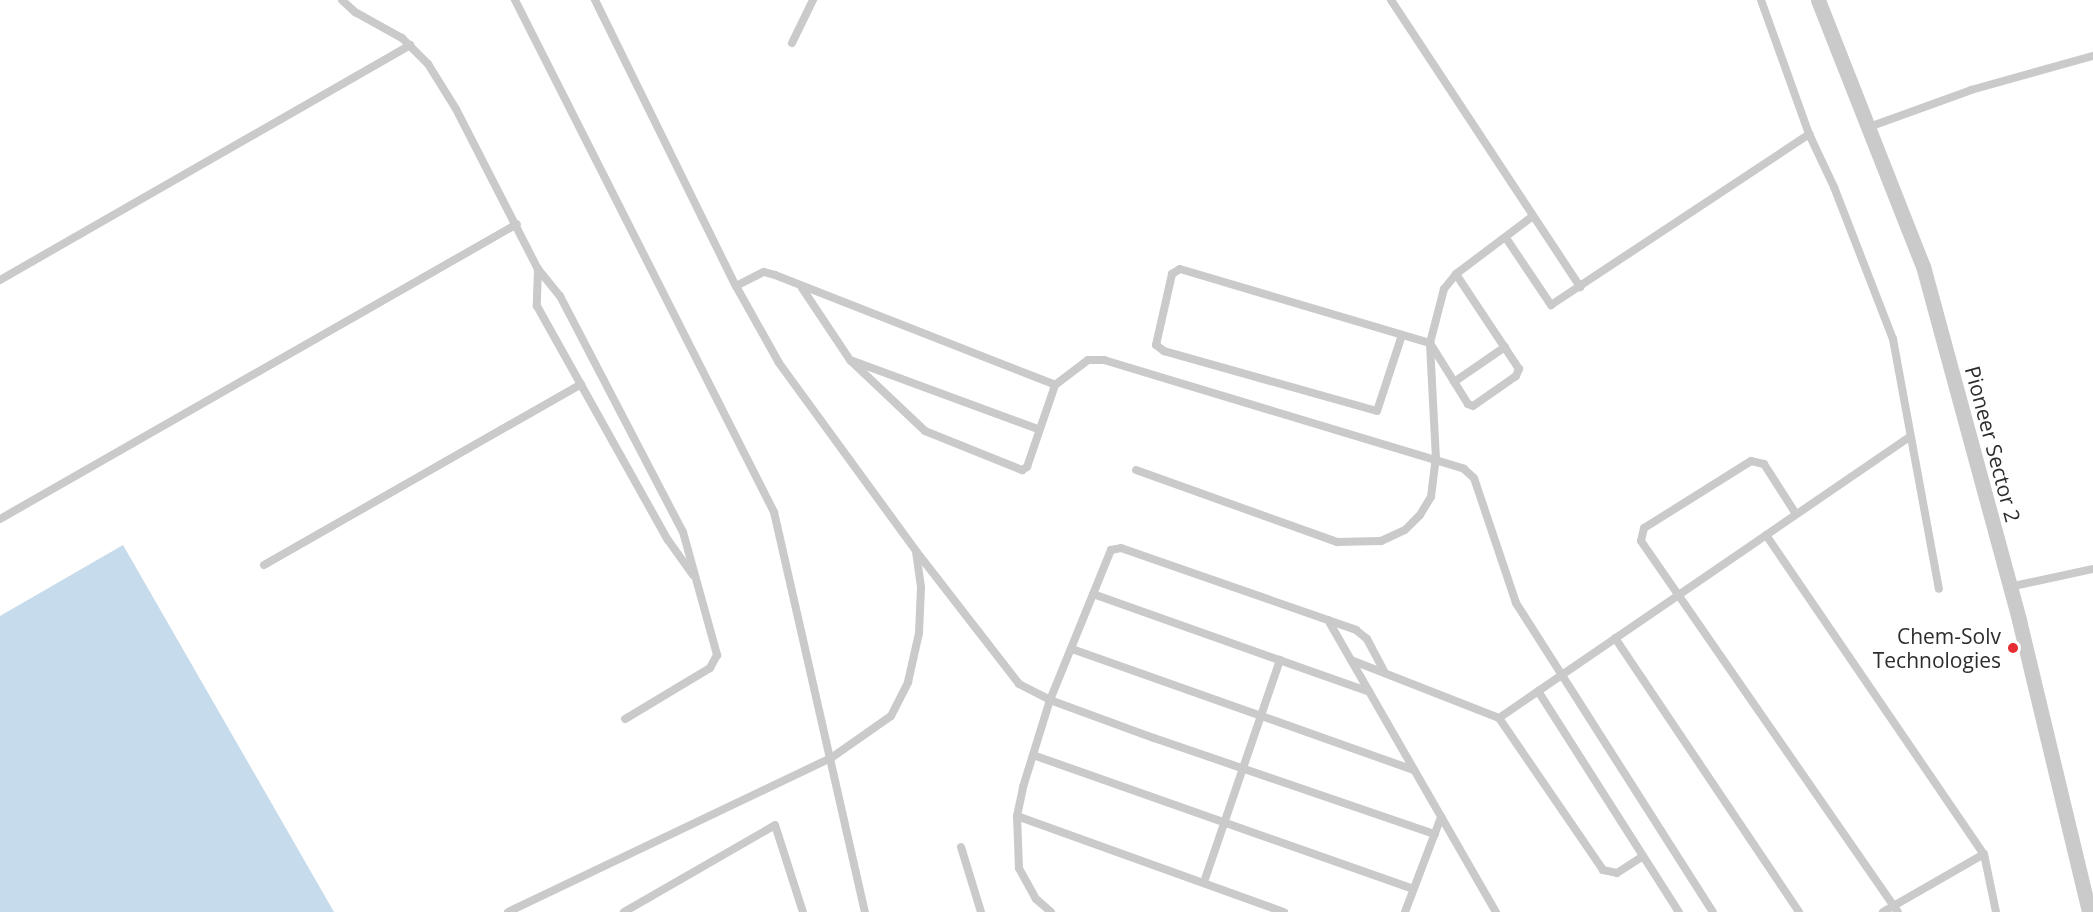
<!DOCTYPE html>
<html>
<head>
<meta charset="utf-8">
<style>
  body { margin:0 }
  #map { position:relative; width:2093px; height:912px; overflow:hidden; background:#fff; font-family:"Open Sans",sans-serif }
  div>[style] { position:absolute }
  .water>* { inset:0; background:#c6dbeb }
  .service>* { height:8px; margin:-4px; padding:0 4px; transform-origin:4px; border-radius:4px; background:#cacaca }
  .minor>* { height:15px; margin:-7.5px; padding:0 7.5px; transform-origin:7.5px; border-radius:7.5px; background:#cacaca }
  .dots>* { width:16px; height:16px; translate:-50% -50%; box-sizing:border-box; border:3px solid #fff; border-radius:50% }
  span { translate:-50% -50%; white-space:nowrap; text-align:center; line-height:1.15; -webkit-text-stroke:6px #fff; paint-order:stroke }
  .street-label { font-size:21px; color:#2d2d2d }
  .poi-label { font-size:21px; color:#2d2d2d }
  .right { translate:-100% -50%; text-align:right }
</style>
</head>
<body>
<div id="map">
  <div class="water">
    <i style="clip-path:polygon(123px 545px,334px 912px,0 912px,0 616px)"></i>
  </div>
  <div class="service">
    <i style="left:342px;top:0;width:18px;rotate:43deg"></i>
    <i style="left:355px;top:12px;width:54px;rotate:29deg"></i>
    <i style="left:402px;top:38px;width:37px;rotate:45deg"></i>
    <i style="left:428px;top:64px;width:53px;rotate:58.1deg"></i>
    <i style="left:456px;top:109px;width:180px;rotate:62.9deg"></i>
    <i style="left:538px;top:269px;width:35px;rotate:51deg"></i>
    <i style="left:560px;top:296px;width:266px;rotate:62.5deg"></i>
    <i style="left:683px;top:532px;width:128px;rotate:74.5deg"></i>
    <i style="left:717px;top:655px;width:15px;rotate:118deg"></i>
    <i style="left:710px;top:668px;width:99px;rotate:149deg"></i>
    <i style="left:515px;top:0;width:574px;rotate:63.17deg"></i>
    <i style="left:774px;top:512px;width:410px;rotate:77.2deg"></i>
    <i style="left:595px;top:0;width:319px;rotate:63.8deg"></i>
    <i style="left:736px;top:286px;width:88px;rotate:60.8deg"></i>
    <i style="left:779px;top:363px;width:233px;rotate:53.9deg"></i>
    <i style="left:916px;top:551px;width:168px;rotate:52.2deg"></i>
    <i style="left:1019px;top:684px;width:35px;rotate:27deg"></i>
    <i style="left:1050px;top:700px;width:111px;rotate:20.1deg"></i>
    <i style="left:1154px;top:738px;width:297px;rotate:18.9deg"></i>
    <i style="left:1391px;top:0;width:344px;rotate:56.6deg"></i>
    <i style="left:1761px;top:0;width:142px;rotate:70.3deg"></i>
    <i style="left:1809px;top:134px;width:59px;rotate:64.7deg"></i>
    <i style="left:1834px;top:187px;width:163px;rotate:68.8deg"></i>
    <i style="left:1893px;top:339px;width:254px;rotate:79.6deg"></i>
    <i style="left:792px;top:43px;width:48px;rotate:-64deg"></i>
    <i style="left:1869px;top:127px;width:109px;rotate:-19.9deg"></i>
    <i style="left:1971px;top:90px;width:127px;rotate:-15.6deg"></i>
    <i style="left:1506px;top:238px;width:81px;rotate:56.1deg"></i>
    <i style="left:1551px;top:305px;width:310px;rotate:-33.5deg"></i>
    <i style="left:538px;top:269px;width:37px;rotate:92deg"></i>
    <i style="left:537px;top:306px;width:268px;rotate:60.8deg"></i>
    <i style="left:668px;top:540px;width:43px;rotate:54.5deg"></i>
    <i style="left:0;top:280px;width:473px;rotate:-29.8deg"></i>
    <i style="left:736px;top:286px;width:31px;rotate:-27deg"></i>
    <i style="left:764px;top:272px;width:11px;rotate:15deg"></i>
    <i style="left:775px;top:275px;width:301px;rotate:21.4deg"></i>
    <i style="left:802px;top:288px;width:87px;rotate:56.3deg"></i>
    <i style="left:850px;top:360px;width:103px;rotate:43.4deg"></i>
    <i style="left:925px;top:431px;width:105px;rotate:21.9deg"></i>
    <i style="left:1022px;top:470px;width:6px;rotate:-31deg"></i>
    <i style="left:1027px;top:467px;width:87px;rotate:-71.1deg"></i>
    <i style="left:1055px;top:385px;width:41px;rotate:-37.1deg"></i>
    <i style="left:1088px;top:360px;width:16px"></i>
    <i style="left:1104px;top:360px;width:376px;rotate:16.8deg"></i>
    <i style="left:1464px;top:469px;width:13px;rotate:42deg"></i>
    <i style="left:1474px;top:478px;width:132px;rotate:71.4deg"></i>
    <i style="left:1516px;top:603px;width:366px;rotate:57.5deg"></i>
    <i style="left:1402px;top:335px;width:80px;rotate:108.2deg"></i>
    <i style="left:1377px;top:411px;width:221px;rotate:-164.3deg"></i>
    <i style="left:1164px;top:351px;width:10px;rotate:-143deg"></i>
    <i style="left:1156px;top:345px;width:73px;rotate:-77.3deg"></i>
    <i style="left:1172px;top:274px;width:9px;rotate:-32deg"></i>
    <i style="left:1180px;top:269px;width:261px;rotate:16.5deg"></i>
    <i style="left:1430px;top:343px;width:72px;rotate:58.1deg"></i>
    <i style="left:1468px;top:404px;width:5px;rotate:22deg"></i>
    <i style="left:1473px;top:406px;width:52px;rotate:-34.9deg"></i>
    <i style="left:1516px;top:376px;width:8px;rotate:-67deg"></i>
    <i style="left:1519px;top:369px;width:114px;rotate:-123.6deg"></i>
    <i style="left:853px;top:361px;width:197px;rotate:20.2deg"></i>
    <i style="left:1454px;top:382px;width:62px;rotate:-34.5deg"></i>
    <i style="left:1136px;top:470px;width:214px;rotate:19.7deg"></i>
    <i style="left:1337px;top:542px;width:44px;rotate:-1.3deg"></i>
    <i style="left:1381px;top:541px;width:26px;rotate:-25deg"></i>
    <i style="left:1405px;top:530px;width:21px;rotate:-45deg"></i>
    <i style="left:1420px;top:515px;width:21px;rotate:-59deg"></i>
    <i style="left:1431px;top:497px;width:38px;rotate:-83deg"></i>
    <i style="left:1436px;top:459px;width:116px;rotate:-93deg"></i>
    <i style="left:1430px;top:343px;width:56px;rotate:-75.5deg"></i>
    <i style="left:1444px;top:289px;width:19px;rotate:-51deg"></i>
    <i style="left:1456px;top:274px;width:96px;rotate:-37deg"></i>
    <i style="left:1796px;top:514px;width:59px;rotate:-122.6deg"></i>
    <i style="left:1764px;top:464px;width:13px;rotate:-167deg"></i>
    <i style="left:1751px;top:461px;width:126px;rotate:147.9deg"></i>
    <i style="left:1644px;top:528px;width:13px;rotate:103deg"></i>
    <i style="left:1641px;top:541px;width:451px;rotate:55.3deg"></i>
    <i style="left:0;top:519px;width:595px;rotate:-29.71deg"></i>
    <i style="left:1766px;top:535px;width:386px;rotate:55.7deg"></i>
    <i style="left:1984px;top:854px;width:59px;rotate:78.3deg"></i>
    <i style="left:264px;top:565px;width:365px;rotate:-29.7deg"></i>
    <i style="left:2009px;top:587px;width:86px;rotate:-12.1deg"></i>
    <i style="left:1093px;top:594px;width:293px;rotate:19.5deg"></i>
    <i style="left:1328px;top:620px;width:337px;rotate:60.1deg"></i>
    <i style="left:1615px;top:638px;width:330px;rotate:56.1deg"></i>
    <i style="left:1072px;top:649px;width:363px;rotate:19.5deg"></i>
    <i style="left:1351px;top:660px;width:159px;rotate:21.4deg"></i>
    <i style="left:1499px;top:718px;width:184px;rotate:55.6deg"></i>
    <i style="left:1603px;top:870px;width:14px;rotate:12deg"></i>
    <i style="left:1617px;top:873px;width:31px;rotate:-33deg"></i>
    <i style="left:1538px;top:691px;width:262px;rotate:57.5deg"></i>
    <i style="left:1499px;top:718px;width:497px;rotate:-34.4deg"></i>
    <i style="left:1033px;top:755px;width:403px;rotate:19.4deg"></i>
    <i style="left:1017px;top:816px;width:284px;rotate:19.8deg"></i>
    <i style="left:961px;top:847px;width:68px;rotate:72.9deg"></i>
    <i style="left:1204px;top:882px;width:235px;rotate:-71.1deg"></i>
    <i style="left:508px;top:912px;width:358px;rotate:-25.5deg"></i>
    <i style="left:831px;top:758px;width:73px;rotate:-35deg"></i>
    <i style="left:891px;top:716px;width:38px;rotate:-63deg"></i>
    <i style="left:908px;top:682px;width:50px;rotate:-77.3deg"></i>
    <i style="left:919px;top:633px;width:46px;rotate:-87.5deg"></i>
    <i style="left:921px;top:587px;width:34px;rotate:-98deg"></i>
    <i style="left:624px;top:912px;width:174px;rotate:-29.9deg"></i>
    <i style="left:775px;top:825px;width:91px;rotate:72.2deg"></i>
    <i style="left:1051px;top:912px;width:20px;rotate:-139deg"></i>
    <i style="left:1036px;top:899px;width:35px;rotate:-119deg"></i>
    <i style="left:1019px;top:868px;width:52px;rotate:-92.2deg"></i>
    <i style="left:1017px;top:816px;width:30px;rotate:-78deg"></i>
    <i style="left:1023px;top:787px;width:91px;rotate:-72.8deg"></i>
    <i style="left:1050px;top:700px;width:162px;rotate:-67.9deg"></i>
    <i style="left:1111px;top:550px;width:10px;rotate:-11deg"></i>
    <i style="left:1121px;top:548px;width:249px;rotate:19.2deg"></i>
    <i style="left:1356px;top:630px;width:14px;rotate:39deg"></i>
    <i style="left:1367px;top:639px;width:38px;rotate:62deg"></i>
    <i style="left:1405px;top:912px;width:102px;rotate:-69.2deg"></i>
    <i style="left:1883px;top:912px;width:116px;rotate:-29.9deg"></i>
  </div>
  <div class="minor">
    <i style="left:1818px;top:0;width:286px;rotate:68.5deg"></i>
    <i style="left:1923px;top:266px;width:367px;rotate:74.8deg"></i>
    <i style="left:2019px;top:620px;width:300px;rotate:76.5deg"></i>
  </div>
  <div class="dots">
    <i style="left:2013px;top:648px;background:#e62d34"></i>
  </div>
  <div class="street-label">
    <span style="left:1993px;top:444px;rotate:75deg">Pioneer Sector 2</span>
  </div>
  <div class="poi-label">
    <span class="right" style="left:2001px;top:648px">Chem-Solv<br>Technologies</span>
  </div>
</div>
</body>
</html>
